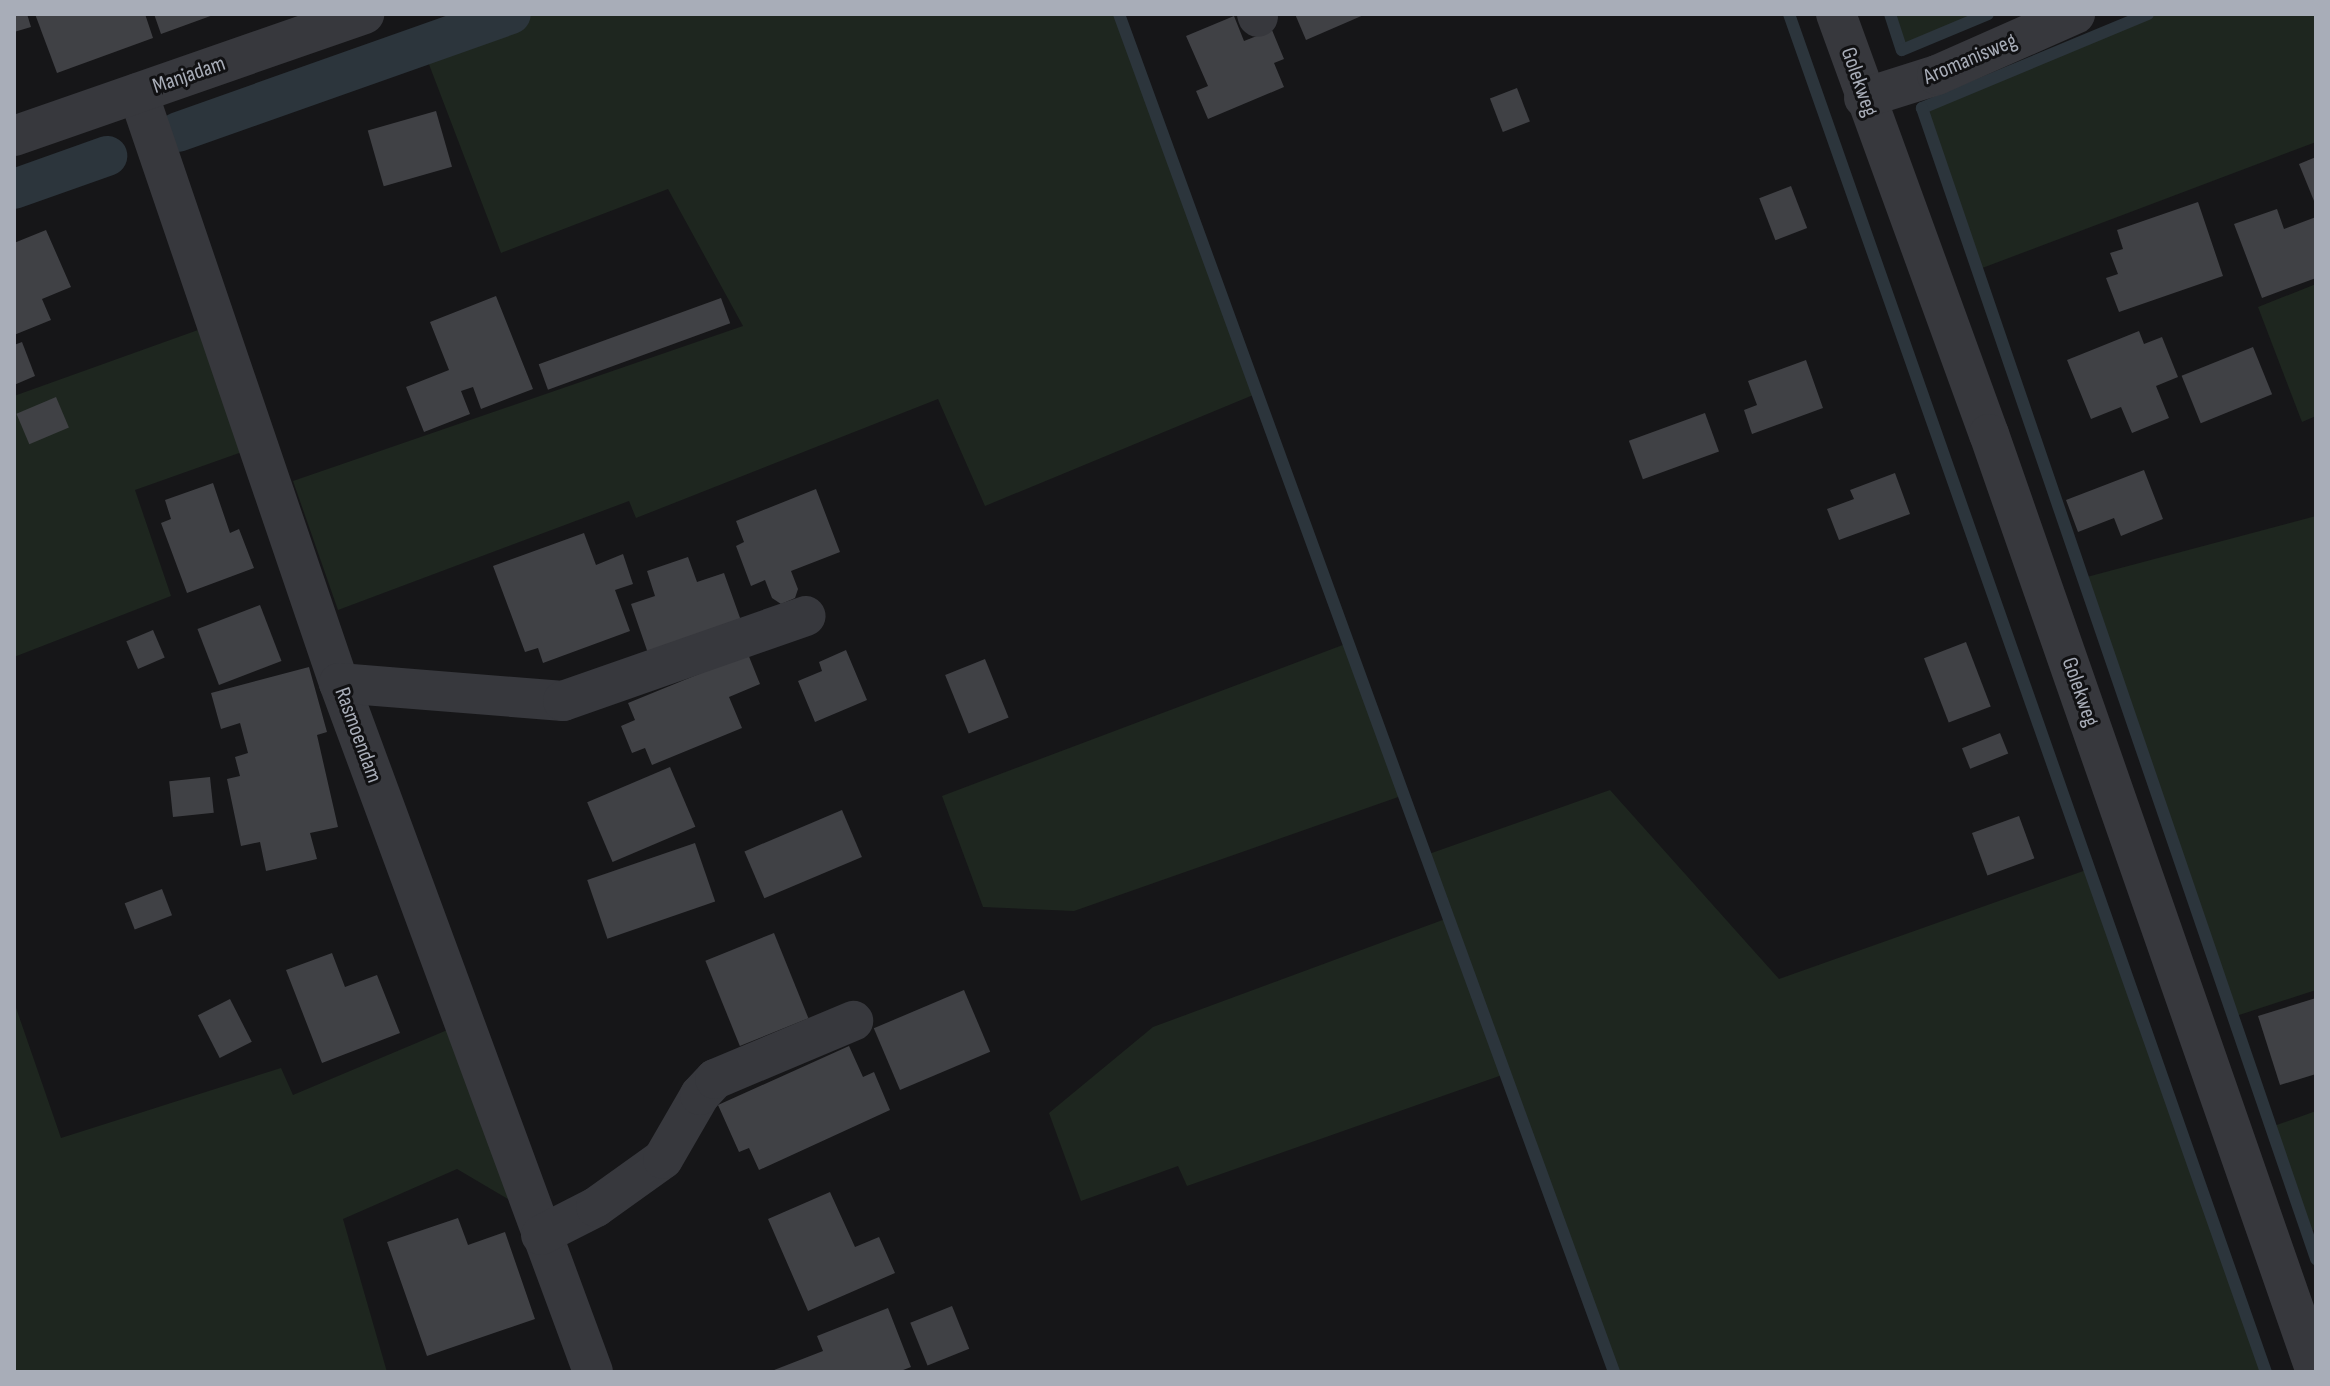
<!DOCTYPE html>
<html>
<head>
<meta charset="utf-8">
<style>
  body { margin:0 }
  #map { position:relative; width:2330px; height:1386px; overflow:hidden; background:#161618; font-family:"Sofia Sans Condensed",sans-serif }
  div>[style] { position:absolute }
  .green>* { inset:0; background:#1e261f }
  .stream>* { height:12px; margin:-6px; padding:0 6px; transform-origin:6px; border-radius:6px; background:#2c353c }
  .canal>* { height:40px; margin:-20px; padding:0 20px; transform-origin:20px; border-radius:20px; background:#2c353c }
  .building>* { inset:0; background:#404145; transform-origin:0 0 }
  .minor>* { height:40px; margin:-20px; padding:0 20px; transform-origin:20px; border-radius:20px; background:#37383d }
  span { translate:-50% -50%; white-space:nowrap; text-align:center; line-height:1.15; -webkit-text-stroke:6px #111113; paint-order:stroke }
  .street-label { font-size:22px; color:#a8adb8 }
  .frame { position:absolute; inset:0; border:16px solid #a8adb8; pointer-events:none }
</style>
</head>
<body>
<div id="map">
  <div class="green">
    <i style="clip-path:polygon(511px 14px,1119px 14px,1258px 393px,985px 506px,938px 399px,636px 518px,629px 501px,338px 610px,293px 481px,743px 326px,668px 189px,501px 253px,422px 46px)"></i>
    <i style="clip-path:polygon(1890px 14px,1988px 14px,1902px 50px)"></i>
    <i style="clip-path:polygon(2148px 14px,2316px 14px,2316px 142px,1977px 270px,1922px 108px)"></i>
    <i style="clip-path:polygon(2316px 284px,2316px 416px,2302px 422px,2258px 307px)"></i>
    <i style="clip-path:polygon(198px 330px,242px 452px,135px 490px,171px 596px,14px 657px,14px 396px)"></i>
    <i style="clip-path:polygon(2316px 516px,2316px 990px,2233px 1017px,2083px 578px)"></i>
    <i style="clip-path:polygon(1348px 643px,1404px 795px,1074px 911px,983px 907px,942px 796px)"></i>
    <i style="clip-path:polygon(1610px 790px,1779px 979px,2089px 869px,2266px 1372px,1614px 1372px,1505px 1074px,1187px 1186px,1178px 1166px,1081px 1201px,1049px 1113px,1153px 1027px,1448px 918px,1426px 855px)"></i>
    <i style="clip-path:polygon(14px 1002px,61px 1138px,281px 1068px,293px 1095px,452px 1028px,513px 1202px,457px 1169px,343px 1219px,387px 1372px,14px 1372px)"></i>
    <i style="clip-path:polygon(2316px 1111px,2316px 1229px,2307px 1232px,2271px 1127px)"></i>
  </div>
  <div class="stream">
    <i style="left:1119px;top:14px;width:1445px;rotate:69.97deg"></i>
    <i style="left:1789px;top:14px;width:1439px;rotate:70.65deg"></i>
    <i style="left:1890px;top:14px;width:38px;rotate:72deg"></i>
    <i style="left:1902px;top:50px;width:93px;rotate:-22.7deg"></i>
    <i style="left:2148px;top:14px;width:245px;rotate:157.4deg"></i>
    <i style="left:1922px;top:108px;width:1217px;rotate:71.1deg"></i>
  </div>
  <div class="canal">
    <i style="left:178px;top:132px;width:353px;rotate:-19.5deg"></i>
    <i style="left:14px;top:189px;width:99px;rotate:-19.5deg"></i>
  </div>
  <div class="building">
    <i style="clip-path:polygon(14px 14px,27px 14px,31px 27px,14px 32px)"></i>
    <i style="clip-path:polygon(35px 14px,145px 14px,153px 38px,57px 73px)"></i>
    <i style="clip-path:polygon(154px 14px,216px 14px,161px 34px)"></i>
    <i style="clip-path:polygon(1295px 14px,1366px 14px,1306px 40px)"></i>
    <i style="clip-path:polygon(1234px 16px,1244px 41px,1272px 30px,1284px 59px,1274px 63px,1284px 87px,1208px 119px,1196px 91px,1208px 86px,1186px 36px)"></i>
    <i style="left:1517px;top:88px;width:36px;height:29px;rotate:69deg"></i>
    <i style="left:436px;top:111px;width:58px;height:71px;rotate:74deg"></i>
    <i style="clip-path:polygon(2316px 157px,2316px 200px,2314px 201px,2299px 164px)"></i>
    <i style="left:1791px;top:186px;width:45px;height:34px;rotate:69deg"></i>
    <i style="clip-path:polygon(2198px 202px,2223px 276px,2119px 312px,2106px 278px,2118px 274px,2110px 253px,2123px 249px,2117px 230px)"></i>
    <i style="clip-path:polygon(2277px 209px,2284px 229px,2316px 217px,2316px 278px,2262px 298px,2234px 224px)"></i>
    <i style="clip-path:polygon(46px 230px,71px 287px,42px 299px,51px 320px,14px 335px,14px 243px)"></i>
    <i style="clip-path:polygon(496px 296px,533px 389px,481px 409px,473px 387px,461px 391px,470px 414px,424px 432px,406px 387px,449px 370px,430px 322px)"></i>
    <i style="left:721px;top:298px;width:27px;height:194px;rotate:70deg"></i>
    <i style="clip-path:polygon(2139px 331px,2144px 344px,2162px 337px,2178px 377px,2156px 386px,2169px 418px,2132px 433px,2121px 407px,2091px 419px,2067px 360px)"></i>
    <i style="clip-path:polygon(22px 342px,35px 376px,14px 385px,14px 345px)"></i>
    <i style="left:2253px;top:347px;width:51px;height:77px;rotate:68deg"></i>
    <i style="clip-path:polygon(1806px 360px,1823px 408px,1752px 434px,1744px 410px,1757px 405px,1748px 381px)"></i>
    <i style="left:56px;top:397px;width:33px;height:43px;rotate:67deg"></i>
    <i style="left:1705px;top:413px;width:41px;height:81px;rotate:70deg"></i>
    <i style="clip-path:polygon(2144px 470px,2163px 519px,2121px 536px,2114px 518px,2078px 532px,2066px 500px)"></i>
    <i style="clip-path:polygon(1895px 473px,1910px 514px,1839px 540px,1827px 509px,1854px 499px,1850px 490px)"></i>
    <i style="clip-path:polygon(213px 483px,230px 533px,239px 529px,254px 568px,187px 593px,161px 523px,171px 519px,165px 500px)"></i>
    <i style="clip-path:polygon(816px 489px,840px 552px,791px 571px,798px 589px,795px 598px,781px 604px,772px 598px,765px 580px,751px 586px,736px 546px,744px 542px,736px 521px)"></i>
    <i style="clip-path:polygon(584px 533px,596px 565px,623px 554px,633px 584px,615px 590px,630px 631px,543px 663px,538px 648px,525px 652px,493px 566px)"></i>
    <i style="clip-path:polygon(688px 557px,697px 582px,724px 573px,744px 629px,651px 662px,631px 604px,655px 596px,647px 571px)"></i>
    <i style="left:260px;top:605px;width:60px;height:67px;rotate:69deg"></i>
    <i style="left:153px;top:630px;width:30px;height:29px;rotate:67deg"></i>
    <i style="left:1966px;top:642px;width:69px;height:45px;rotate:69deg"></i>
    <i style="clip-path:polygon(846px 650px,867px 700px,815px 722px,798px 681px,822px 671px,819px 662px)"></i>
    <i style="clip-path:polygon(748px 654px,760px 684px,729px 697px,742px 728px,652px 765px,645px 748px,632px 753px,621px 726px,635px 720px,628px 703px)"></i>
    <i style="left:985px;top:659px;width:63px;height:43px;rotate:68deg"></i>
    <i style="clip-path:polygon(309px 667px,327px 732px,317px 735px,338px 827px,310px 833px,317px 859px,266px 871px,260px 842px,241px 846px,227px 779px,240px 776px,235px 757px,248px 753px,240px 723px,221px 729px,211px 693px)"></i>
    <i style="left:2000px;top:733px;width:22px;height:41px;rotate:68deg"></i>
    <i style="left:670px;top:767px;width:65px;height:90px;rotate:67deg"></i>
    <i style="left:210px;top:777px;width:36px;height:41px;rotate:84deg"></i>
    <i style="left:842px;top:810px;width:51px;height:106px;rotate:67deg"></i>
    <i style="left:2019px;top:816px;width:45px;height:50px;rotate:70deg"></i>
    <i style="left:695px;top:843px;width:62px;height:114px;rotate:71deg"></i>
    <i style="left:162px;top:889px;width:28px;height:40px;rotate:69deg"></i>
    <i style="left:774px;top:933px;width:92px;height:74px;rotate:68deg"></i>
    <i style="clip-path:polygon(332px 953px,345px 987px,377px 975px,400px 1033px,322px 1063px,286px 970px)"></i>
    <i style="left:964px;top:990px;width:67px;height:98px;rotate:67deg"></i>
    <i style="clip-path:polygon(2316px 998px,2316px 1074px,2280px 1085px,2258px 1016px)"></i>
    <i style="left:230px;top:999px;width:48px;height:36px;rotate:63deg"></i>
    <i style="clip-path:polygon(849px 1046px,863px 1077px,874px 1072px,890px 1110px,759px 1170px,749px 1148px,739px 1152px,718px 1105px)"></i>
    <i style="clip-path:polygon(830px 1192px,855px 1247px,879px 1237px,895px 1273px,808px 1311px,768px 1219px)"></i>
    <i style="clip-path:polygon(458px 1218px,468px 1245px,505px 1232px,535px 1319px,427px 1356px,387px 1242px)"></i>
    <i style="left:952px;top:1306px;width:46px;height:45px;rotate:68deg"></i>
    <i style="clip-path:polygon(888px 1308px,911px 1367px,898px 1372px,769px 1372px,823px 1351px,817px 1336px)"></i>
  </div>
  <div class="minor">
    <i style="left:1257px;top:14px;width:3px;rotate:72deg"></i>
    <i style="left:1836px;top:14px;width:447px;rotate:70deg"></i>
    <i style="left:1989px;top:434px;width:993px;rotate:70.78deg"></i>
    <i style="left:138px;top:93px;width:623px;rotate:71.19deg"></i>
    <i style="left:339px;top:683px;width:734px;rotate:69.76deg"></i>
    <i style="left:1864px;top:98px;width:77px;rotate:-17.5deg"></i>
    <i style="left:1937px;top:75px;width:151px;rotate:-23.8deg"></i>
    <i style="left:14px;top:136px;width:371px;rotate:-19.2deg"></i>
    <i style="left:339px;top:683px;width:225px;rotate:4.6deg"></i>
    <i style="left:563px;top:701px;width:257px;rotate:-19.3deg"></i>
    <i style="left:541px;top:1235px;width:62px;rotate:-27deg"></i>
    <i style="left:596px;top:1207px;width:82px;rotate:-35.6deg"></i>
    <i style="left:663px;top:1159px;width:74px;rotate:-60deg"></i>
    <i style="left:700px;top:1095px;width:22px;rotate:-47deg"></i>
    <i style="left:715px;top:1079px;width:150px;rotate:-22.8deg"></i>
  </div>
  <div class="street-label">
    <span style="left:1970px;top:59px;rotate:-23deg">Aromanisweg</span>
    <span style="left:189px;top:75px;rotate:-19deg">Manjadam</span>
    <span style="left:1859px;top:82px;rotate:71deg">Golekweg</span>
    <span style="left:2080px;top:692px;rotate:71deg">Golekweg</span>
    <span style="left:358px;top:735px;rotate:70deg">Rasmoendam</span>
  </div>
  <div class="frame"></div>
</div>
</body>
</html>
